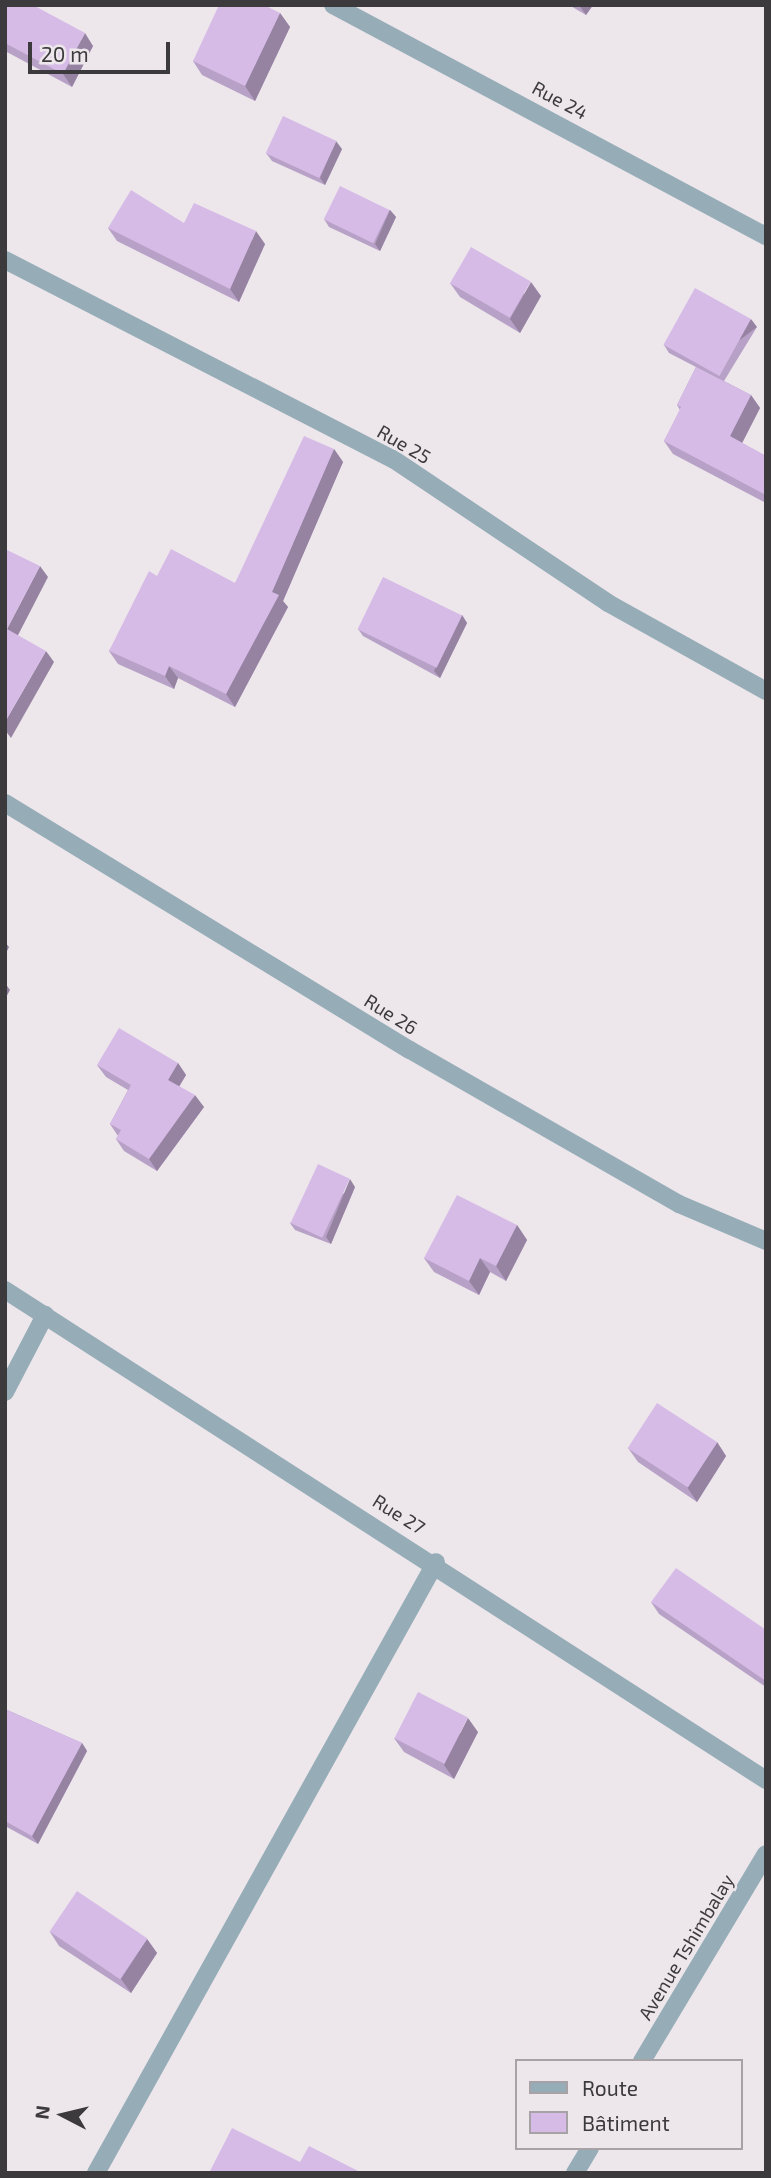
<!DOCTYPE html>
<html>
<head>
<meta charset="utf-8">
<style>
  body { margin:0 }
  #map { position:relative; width:771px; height:2178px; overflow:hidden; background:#ede7ec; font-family:"Exo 2",sans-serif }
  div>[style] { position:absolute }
  .minor>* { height:18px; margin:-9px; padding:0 9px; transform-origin:9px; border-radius:9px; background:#96adb8 }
  .wall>* { inset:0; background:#b8a1c7 }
  .shaded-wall>* { inset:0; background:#9683a2; transform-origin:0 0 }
  .building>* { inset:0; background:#d6bbe7; transform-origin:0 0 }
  span { translate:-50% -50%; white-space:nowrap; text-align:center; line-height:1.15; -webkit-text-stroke:5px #ede7ec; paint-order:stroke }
  .street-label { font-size:19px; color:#3c3a3c }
  .frame { position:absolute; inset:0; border:7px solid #3c3a3c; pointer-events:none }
  .legend { position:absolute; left:515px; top:2059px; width:228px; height:91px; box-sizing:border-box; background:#ede7ec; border:2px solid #a6a2a6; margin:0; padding:9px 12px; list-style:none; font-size:21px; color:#3c3a3c }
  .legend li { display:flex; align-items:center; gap:14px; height:35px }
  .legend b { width:35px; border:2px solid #a6a2a6 }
  .north { position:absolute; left:28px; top:2080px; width:70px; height:70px; -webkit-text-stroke:5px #ede7ec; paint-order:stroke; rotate:277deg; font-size:19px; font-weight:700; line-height:28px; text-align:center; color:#3c3a3c }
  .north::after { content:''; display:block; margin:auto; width:24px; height:32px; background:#3c3a3c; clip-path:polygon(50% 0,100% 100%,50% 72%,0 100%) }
  .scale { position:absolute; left:28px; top:42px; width:142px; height:32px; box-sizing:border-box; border:4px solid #3c3a3c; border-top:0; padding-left:9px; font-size:21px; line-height:24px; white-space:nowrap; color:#3c3a3c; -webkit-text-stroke:5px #ede7ec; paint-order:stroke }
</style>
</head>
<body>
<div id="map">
  <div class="minor">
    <i style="left:333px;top:5px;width:491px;rotate:28.1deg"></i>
    <i style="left:5px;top:260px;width:436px;rotate:27.2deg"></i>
    <i style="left:393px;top:459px;width:259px;rotate:33.8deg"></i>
    <i style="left:608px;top:603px;width:181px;rotate:29.1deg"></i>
    <i style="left:5px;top:803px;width:474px;rotate:31.4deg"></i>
    <i style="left:410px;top:1050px;width:310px;rotate:29.8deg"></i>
    <i style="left:679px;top:1204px;width:95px;rotate:23deg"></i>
    <i style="left:5px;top:1290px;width:905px;rotate:32.78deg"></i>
    <i style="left:5px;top:1392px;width:87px;rotate:-62.5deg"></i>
    <i style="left:642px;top:2061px;width:241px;rotate:-59.1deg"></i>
    <i style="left:96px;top:2173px;width:699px;rotate:-60.91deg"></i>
    <i style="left:575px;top:2173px;width:29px;rotate:-59deg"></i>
  </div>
  <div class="wall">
    <i style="clip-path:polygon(5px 5px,93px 46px,72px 87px,5px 51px)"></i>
    <i style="clip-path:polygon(569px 5px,593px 5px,586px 15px)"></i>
    <i style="clip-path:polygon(280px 13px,290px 27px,255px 101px,202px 75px,193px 61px)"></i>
    <i style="clip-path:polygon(342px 149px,325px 185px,272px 161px,266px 153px)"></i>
    <i style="clip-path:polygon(390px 210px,396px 217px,380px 251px,329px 227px,324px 219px)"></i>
    <i style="clip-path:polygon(184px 223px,265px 244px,239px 302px,117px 241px,108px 228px)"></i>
    <i style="clip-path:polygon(450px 283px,541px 296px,520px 333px,460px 297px)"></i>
    <i style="clip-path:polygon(757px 327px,724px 381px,751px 395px,760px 408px,742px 443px,766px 456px,766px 503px,673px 454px,664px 441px,680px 410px,677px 405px,696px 367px,669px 353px,664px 345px)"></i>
    <i style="clip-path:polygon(334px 449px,343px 462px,283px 601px,288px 607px,235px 707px,178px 678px,174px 689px,118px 664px,109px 651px,157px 576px,235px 583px)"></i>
    <i style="clip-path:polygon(462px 615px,467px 623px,440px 678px,363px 636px,358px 629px)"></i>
    <i style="clip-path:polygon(178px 1063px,186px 1075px,179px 1086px,204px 1107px,157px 1171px,124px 1151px,116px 1139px,118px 1136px,110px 1124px,128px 1090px,106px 1077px,97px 1065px)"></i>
    <i style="clip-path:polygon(355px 1187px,331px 1244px,295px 1230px,290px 1223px)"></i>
    <i style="clip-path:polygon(517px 1225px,527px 1240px,506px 1281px,490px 1272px,479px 1295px,434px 1272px,424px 1258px)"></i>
    <i style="clip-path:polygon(717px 1442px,726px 1456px,697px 1502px,638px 1462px,628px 1448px)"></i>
    <i style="clip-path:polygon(651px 1602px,766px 1630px,766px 1687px,659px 1614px)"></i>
    <i style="clip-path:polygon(5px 1709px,82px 1743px,87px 1751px,38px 1844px,5px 1826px)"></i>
    <i style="clip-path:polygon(478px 1732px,454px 1779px,404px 1752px,394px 1738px)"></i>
    <i style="clip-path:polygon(50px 1932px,147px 1939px,157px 1953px,131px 1993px,59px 1946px)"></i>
  </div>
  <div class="shaded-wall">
    <i style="clip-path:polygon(579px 5px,593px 5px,586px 15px)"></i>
    <i style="clip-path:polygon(280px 13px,290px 27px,255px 101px,245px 86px)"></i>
    <i style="clip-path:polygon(85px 33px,93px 46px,72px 87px,63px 74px)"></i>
    <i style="clip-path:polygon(336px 141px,342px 149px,325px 185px,320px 178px)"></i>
    <i style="clip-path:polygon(390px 210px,396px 217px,380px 251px,375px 244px)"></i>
    <i style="clip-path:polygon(256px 231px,265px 244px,239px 302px,230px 289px)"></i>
    <i style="clip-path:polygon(531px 282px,541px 296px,520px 333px,510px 319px)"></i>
    <i style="left:751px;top:319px;width:10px;height:64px;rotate:53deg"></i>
    <i style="clip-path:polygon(751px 395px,760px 408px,739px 449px,730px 436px)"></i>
    <i style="clip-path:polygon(334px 449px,343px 462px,283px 601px,288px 607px,235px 707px,226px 694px,272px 592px)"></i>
    <i style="clip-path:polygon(40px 566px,48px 577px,15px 641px,7px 629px)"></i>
    <i style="clip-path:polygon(462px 615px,467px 623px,440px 678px,434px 671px)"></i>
    <i style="clip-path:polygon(46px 651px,54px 662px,11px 738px,5px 730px,5px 722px)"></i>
    <i style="clip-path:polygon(169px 666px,178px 678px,174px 689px,165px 676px)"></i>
    <i style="clip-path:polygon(5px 942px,9px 947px,5px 955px)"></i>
    <i style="clip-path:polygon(5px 983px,10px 990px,5px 999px)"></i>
    <i style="clip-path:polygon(178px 1063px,186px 1075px,176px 1092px,168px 1080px)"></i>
    <i style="clip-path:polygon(195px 1095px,204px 1107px,157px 1171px,149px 1159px)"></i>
    <i style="clip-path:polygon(350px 1179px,355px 1187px,331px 1244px,326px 1237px)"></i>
    <i style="clip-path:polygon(517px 1225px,527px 1240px,506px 1281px,496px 1266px)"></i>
    <i style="clip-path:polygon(480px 1258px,490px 1272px,479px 1295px,469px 1281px)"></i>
    <i style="clip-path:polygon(717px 1442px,726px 1456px,697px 1502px,687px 1487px)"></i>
    <i style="clip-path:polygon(468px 1718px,478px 1732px,454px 1779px,444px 1765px)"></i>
    <i style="clip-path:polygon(82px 1743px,87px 1751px,38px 1844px,32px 1836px)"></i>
    <i style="clip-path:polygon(147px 1939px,157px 1953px,131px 1993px,121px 1979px)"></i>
  </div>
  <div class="building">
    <i style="clip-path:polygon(5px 5px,33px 5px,85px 33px,63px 74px,5px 43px)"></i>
    <i style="clip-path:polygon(219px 5px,264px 5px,280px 13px,245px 86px,193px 61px)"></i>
    <i style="left:283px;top:116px;width:59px;height:41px;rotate:25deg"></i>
    <i style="left:340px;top:186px;width:55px;height:37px;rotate:26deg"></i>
    <i style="clip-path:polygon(131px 190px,184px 223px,194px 203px,256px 231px,230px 289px,108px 228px)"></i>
    <i style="left:471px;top:247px;width:69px;height:42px;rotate:30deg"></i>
    <i style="left:695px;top:288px;width:64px;height:65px;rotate:29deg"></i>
    <i style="clip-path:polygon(696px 367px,751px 395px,730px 436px,766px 456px,766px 495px,664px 441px,681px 407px,677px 405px)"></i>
    <i style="clip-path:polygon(304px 436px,334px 449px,272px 592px,279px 595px,226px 694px,169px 666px,165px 676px,109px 651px,149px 571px,157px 576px,171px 549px,235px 583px)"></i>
    <i style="clip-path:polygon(5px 549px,40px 566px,7px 629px,46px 651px,5px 722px)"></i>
    <i style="left:383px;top:577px;width:88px;height:58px;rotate:26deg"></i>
    <i style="clip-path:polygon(119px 1028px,178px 1063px,168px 1080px,195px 1095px,149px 1159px,116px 1139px,121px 1130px,110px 1124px,131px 1085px,97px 1065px)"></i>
    <i style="left:318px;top:1164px;width:35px;height:65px;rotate:25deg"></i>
    <i style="clip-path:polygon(457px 1195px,517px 1225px,496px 1266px,480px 1258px,469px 1281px,424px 1258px)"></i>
    <i style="left:657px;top:1403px;width:72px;height:54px;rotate:33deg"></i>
    <i style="clip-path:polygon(676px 1568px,766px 1630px,766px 1681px,651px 1602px)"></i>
    <i style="left:418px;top:1692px;width:56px;height:52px;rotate:27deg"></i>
    <i style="clip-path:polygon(5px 1709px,82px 1743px,32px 1836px,5px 1821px)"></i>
    <i style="left:77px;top:1891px;width:85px;height:49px;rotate:34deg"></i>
    <i style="clip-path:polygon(232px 2128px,300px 2162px,309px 2146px,362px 2173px,209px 2173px)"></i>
  </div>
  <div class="street-label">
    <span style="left:560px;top:100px;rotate:28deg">Rue 24</span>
    <span style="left:404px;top:444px;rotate:30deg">Rue 25</span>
    <span style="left:391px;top:1014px;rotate:32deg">Rue 26</span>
    <span style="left:399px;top:1514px;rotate:32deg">Rue 27</span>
    <span style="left:686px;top:1947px;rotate:-59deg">Avenue Tshimbalay</span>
  </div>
  <div class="frame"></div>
  <ul class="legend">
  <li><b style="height:9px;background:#96adb8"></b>Route</li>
  <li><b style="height:19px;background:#d6bbe7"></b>Bâtiment</li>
  </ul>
  <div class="north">N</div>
  <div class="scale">20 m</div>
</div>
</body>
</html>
